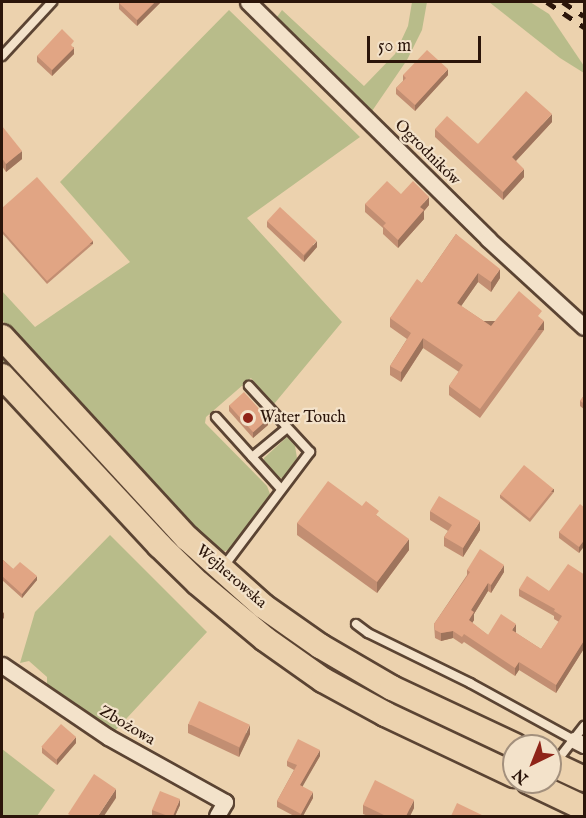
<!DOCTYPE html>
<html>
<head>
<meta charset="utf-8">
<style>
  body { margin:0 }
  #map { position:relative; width:586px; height:818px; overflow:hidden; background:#ecd2ae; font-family:"IM FELL English",serif }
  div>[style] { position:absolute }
  .green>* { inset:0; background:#b8bc8a }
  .roads { filter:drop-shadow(2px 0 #5b4433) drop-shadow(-2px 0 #5b4433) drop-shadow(0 2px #5b4433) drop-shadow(0 -2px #5b4433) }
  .lane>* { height:8px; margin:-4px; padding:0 4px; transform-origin:4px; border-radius:4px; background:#f3e2ca }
  .street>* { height:15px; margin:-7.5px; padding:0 7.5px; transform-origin:7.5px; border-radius:7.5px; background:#f3e2ca }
  .primary>* { height:24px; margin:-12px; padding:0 12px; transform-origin:12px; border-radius:12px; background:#ecd2ae }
  .rail>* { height:4.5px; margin-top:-2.25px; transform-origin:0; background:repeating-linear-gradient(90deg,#2b150a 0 10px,transparent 0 20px) }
  .wall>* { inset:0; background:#c28e72 }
  .shaded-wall>* { inset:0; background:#9e745c; transform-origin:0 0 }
  .building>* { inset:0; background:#e1a584; transform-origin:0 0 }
  .dots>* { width:16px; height:16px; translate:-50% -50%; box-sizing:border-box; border:3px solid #f3e2ca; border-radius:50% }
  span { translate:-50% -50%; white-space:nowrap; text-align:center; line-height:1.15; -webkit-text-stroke:4.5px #f3e2ca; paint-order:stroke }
  .street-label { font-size:16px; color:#2b150a }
  .poi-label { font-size:16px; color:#2b150a }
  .left { translate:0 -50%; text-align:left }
  .frame { position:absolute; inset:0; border:3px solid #2b150a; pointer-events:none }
  .north { position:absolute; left:502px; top:734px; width:60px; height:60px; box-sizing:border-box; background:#f3e2ca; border:2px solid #a3907d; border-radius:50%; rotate:223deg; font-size:16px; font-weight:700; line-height:24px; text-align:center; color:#2b150a }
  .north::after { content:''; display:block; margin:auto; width:21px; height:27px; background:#8f2418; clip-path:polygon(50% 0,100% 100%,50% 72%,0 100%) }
  .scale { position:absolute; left:367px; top:36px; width:114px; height:27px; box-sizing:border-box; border:3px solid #2b150a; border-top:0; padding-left:8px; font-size:18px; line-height:21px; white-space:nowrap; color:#2b150a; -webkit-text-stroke:4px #f3e2ca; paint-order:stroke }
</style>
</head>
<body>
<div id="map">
  <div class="green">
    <i style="clip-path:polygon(412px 2px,427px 2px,422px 30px,407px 60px,370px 114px,277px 17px,282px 10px,364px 86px,395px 54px,408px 26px)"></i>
    <i style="clip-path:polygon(489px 2px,530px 2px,549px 14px,584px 66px,584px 73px,560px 58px)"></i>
    <i style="clip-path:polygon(229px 10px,360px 137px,247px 218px,342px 322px,274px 404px,251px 378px,206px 417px,205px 423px,267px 486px,270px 494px,232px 549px,222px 552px,192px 525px,2px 320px,2px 291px,35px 327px,130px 262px,60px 182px)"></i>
    <i style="clip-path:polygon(2px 351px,179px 542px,514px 757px,514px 764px,340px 678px,280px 638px,196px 568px,107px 477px,2px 362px)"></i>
    <i style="clip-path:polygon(287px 437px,295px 446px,297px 458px,283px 478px,276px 477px,264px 465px,264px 458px)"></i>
    <i style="clip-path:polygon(110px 535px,207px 632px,113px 733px,47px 684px,47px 677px,29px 661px,20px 663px,35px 612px)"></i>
    <i style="clip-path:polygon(2px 749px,55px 790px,37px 816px,2px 816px)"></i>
  </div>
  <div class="roads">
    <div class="lane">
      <i style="left:2px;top:56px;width:74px;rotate:-47.2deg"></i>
      <i style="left:216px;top:417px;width:97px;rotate:47.9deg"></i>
      <i style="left:252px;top:457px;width:45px;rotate:-39.6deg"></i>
      <i style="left:224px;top:566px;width:143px;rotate:-53deg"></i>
      <i style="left:310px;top:452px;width:90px;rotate:-132.7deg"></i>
      <i style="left:356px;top:624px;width:15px;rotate:37deg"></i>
      <i style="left:368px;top:633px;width:114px;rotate:26.1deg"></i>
      <i style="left:470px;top:683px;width:119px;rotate:28.7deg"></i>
      <i style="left:556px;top:762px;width:46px;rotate:-52.1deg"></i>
    </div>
    <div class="street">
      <i style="left:248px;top:2px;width:337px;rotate:44.6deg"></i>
      <i style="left:488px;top:239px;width:130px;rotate:42.5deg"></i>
      <i style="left:2px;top:665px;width:128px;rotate:34.2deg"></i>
      <i style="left:108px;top:737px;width:134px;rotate:29.1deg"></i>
      <i style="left:225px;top:802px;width:16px;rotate:120deg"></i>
      <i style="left:574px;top:740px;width:11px;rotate:27deg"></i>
    </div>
    <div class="primary">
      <i style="left:2px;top:337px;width:273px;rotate:47.4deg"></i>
      <i style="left:187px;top:538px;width:102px;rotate:41.8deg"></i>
      <i style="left:263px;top:606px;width:70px;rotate:35.1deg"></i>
      <i style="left:320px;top:646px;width:83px;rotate:30.3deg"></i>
      <i style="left:392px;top:688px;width:136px;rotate:25.2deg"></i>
      <i style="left:2px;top:376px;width:231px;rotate:47.1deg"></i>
      <i style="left:159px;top:545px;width:54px;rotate:44.3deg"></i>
      <i style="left:198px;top:583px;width:87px;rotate:39.9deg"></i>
      <i style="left:265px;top:639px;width:71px;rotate:35.3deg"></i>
      <i style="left:323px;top:680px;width:71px;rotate:28.7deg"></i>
      <i style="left:385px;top:714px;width:143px;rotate:25.3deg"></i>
      <i style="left:550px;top:763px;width:38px;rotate:25deg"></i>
      <i style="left:529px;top:782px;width:61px;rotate:25.3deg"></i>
    </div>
  </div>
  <div class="rail">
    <i style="left:547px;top:2px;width:45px;rotate:34deg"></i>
    <i style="left:563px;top:2px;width:25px;rotate:34deg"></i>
  </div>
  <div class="wall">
    <i style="clip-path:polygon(161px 2px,137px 26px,119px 9px,119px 3px)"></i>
    <i style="clip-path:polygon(74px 47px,74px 54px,52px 76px,37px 62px,37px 56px)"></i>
    <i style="clip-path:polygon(403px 75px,448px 75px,415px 111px,396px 94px,396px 88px,403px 81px)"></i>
    <i style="clip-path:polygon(552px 122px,516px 161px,524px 177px,503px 200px,435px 137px,435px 129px,478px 144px)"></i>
    <i style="clip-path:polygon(2px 126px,22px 159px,6px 172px,2px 166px)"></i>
    <i style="clip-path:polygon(401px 194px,429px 205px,424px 211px,424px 219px,398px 248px,383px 234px,383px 228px,365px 212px,365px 204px)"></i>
    <i style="clip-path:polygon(2px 208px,93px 244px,47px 284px,2px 233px)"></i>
    <i style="clip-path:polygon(267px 221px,317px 247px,304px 262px,267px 227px)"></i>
    <i style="clip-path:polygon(456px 234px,500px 278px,491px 292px,478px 282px,461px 306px,491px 326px,542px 319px,544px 330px,480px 418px,449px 395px,449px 386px,459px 372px,423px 348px,401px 382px,390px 375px,390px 366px,407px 339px,390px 327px,390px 318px,422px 283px)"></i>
    <i style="clip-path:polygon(585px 394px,585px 410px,580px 406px,580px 401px)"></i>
    <i style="clip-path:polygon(229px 405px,268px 425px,253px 438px,229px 411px)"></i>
    <i style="clip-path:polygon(554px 492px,530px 522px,500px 498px,500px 495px)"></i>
    <i style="clip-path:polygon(362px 506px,379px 517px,409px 550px,377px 593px,297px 535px,297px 523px)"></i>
    <i style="clip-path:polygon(585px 508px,585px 545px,579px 553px,559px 538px,559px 532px)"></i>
    <i style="clip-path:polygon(430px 511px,480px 530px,463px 557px,444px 546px,444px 537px,448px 531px,430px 520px)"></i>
    <i style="clip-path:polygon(2px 559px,13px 569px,37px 580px,22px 598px,2px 580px)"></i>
    <i style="clip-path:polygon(467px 570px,504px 572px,491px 593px,488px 591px,474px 614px,474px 620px,472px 623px,488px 635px,516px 632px,516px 633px,541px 649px,559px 622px,554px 619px,554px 616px,519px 596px,519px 589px,549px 591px,585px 575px,585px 647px,556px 693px,519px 670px,515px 676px,464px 642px,462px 644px,453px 638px,441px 641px,435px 638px,434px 624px,467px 575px)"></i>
    <i style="clip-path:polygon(188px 724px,250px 734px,239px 757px,188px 733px)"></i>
    <i style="clip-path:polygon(76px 743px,57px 765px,42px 753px,42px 747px)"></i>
    <i style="clip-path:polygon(320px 756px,302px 786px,313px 798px,303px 816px,294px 816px,277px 807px,277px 801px,294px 770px,287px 766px,287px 761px)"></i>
    <i style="clip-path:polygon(180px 805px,175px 816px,152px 816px,152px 810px)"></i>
    <i style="clip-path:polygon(363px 805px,414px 808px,410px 816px,368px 816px,363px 814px)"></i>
  </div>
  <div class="shaded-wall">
    <i style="clip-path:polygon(155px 2px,161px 2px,137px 26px,137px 20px)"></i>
    <i style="clip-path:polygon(74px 48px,74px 54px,52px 76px,52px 70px)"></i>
    <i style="clip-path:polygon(448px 69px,448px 75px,415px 111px,415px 105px)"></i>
    <i style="clip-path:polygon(552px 114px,552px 122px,512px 165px,512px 157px)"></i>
    <i style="clip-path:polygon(22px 151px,22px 159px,6px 172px,6px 164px)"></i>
    <i style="clip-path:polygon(524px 169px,524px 177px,503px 200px,503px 192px)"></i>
    <i style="clip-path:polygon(429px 197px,429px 205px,424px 211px,424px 219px,398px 248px,398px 240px,420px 207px)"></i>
    <i style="left:93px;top:241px;width:3px;height:61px;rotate:90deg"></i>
    <i style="clip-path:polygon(317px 241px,317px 247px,304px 262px,304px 256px)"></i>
    <i style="clip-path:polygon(500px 269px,500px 278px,491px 292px,491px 282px)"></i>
    <i style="clip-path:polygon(478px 273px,478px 282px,457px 312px,457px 303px)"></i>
    <i style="left:544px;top:321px;width:9px;height:109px;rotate:90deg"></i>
    <i style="clip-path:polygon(423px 338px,423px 348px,401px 382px,401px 372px)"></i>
    <i style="clip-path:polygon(268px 419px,268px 425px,253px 438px,253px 432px)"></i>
    <i style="left:554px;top:489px;width:3px;height:38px;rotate:90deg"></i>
    <i style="clip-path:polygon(480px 521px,480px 530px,463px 557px,463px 548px)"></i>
    <i style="clip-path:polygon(409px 539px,409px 550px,377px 593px,377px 582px)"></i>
    <i style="clip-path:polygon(585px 539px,585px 545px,579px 553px,579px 547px)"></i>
    <i style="clip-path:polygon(504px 565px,504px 572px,491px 593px,491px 585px)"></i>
    <i style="clip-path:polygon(37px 576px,37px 580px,22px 598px,22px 594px)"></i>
    <i style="clip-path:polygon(488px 583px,488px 591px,474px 614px,474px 620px,469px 628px,469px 620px,471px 610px)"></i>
    <i style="clip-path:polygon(4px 612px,4px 618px,2px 620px,2px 615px)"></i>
    <i style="clip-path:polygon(516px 624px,516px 632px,512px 638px,512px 630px)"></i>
    <i style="clip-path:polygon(453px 631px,453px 638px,441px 641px,441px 633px)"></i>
    <i style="clip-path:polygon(585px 639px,585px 647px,556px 693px,556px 685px)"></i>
    <i style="clip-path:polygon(519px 662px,519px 670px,515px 676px,515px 668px)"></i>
    <i style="clip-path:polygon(250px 725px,250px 734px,239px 757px,239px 749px)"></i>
    <i style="clip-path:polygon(76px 737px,76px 743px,57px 765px,57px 759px)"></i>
    <i style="clip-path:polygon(320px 750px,320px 756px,300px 791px,300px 785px)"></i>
    <i style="clip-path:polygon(116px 789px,116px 798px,104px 816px,98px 816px)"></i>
    <i style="clip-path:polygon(313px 792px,313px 798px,303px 816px,301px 816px,301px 814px)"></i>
    <i style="clip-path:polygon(180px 799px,180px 805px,175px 816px,173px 816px)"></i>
    <i style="clip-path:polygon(414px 800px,414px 808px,410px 816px,406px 816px)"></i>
  </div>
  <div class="building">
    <i style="clip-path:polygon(120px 2px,155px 2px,137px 20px,119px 3px)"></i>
    <i style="clip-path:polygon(62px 29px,74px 41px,71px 45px,74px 48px,52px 70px,37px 56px)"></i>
    <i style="clip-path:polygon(427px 50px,448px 69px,415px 105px,396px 88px,406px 78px,403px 75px)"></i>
    <i style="clip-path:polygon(526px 91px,552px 114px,512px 157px,524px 169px,503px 192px,435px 129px,447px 116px,478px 144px)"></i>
    <i style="clip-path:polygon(2px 126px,22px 151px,6px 164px,2px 158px)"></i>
    <i style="clip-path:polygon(37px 177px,93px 241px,47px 281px,2px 230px,2px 208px)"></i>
    <i style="clip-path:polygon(387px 181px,401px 194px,413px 181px,429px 197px,420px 207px,424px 210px,398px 240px,383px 226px,386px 223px,365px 204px)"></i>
    <i style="left:280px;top:207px;width:50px;height:19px;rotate:43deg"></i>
    <i style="clip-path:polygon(456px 234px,500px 269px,491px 282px,478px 273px,457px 303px,491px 326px,519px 291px,542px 311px,538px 316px,544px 321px,480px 409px,449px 386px,463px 365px,423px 338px,401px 372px,390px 366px,411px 333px,390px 318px,417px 279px,422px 283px)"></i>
    <i style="left:244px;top:392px;width:36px;height:20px;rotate:48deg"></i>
    <i style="clip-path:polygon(585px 394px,585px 404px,580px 401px)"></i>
    <i style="left:524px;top:465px;width:38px;height:38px;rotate:39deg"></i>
    <i style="clip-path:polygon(328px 481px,362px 506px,366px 501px,379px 511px,376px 515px,409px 539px,377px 582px,297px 523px)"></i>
    <i style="clip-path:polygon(439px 496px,480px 521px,463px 548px,444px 537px,452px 525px,430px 511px)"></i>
    <i style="clip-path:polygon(580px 504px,585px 508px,585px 539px,579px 547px,559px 532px)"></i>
    <i style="clip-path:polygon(480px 549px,504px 565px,491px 585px,488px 583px,471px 610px,474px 612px,469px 620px,488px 635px,501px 614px,516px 624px,512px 630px,541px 649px,562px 616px,554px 611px,555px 609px,519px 589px,527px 576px,549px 591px,568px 564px,585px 575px,585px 639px,556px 685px,519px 662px,515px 668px,464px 634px,462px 637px,453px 631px,441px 633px,435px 630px,434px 624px,470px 572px,467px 570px)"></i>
    <i style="clip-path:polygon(2px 559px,13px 569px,20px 562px,37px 576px,22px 594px,2px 576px)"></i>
    <i style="left:199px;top:701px;width:56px;height:25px;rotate:25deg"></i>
    <i style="left:61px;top:724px;width:20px;height:30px;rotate:41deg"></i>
    <i style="clip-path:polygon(298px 739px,320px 750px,300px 785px,313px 792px,301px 814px,277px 801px,297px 765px,287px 761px)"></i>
    <i style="clip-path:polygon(94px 774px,116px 789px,98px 816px,72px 816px,68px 814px)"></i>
    <i style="clip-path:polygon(375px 780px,414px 800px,406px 816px,386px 816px,363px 805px)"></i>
    <i style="clip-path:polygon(160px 791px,180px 799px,173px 816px,168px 816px,152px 810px)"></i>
    <i style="clip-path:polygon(457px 803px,484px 816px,451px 816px)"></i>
  </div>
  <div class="dots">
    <i style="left:248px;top:418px;background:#8f2418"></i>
  </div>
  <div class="street-label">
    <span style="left:427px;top:153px;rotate:45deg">Ogrodników</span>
    <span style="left:231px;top:577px;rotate:41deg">Wejherowska</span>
    <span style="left:127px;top:726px;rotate:31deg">Zbożowa</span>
  </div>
  <div class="poi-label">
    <span class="left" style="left:260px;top:418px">Water Touch</span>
  </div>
  <div class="frame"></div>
  <div class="north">N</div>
  <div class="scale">50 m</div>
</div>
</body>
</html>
